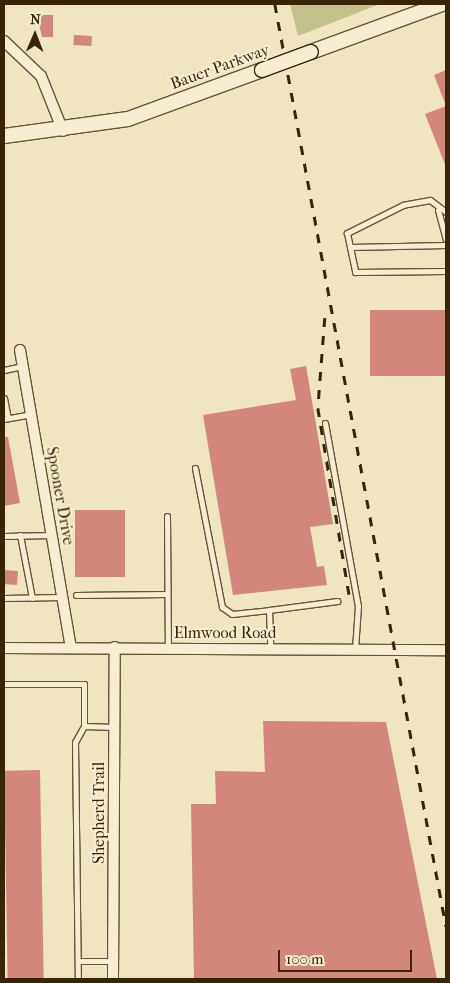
<!DOCTYPE html>
<html>
<head>
<meta charset="utf-8">
<style>
  body { margin:0 }
  #map { position:relative; width:450px; height:983px; overflow:hidden; background:#efe5be; font-family:"IM FELL French Canon",serif }
  div>[style] { position:absolute }
  .green>* { inset:0; background:#c1c28c }
  .building>* { inset:0; background:#d2867d; transform-origin:0 0 }
  .roads { filter:drop-shadow(1px 0 #665435) drop-shadow(-1px 0 #665435) drop-shadow(0 1px #665435) drop-shadow(0 -1px #665435) }
  .service>* { height:5px; margin:-2.5px; padding:0 2.5px; transform-origin:2.5px; border-radius:2.5px; background:#f5eed5 }
  .minor>* { height:10px; margin:-5px; padding:0 5px; transform-origin:5px; border-radius:5px; background:#f5eed5 }
  .secondary>* { height:14px; margin:-7px; padding:0 7px; transform-origin:7px; border-radius:7px; background:#f5eed5 }
  .rail>* { height:2.5px; margin-top:-1.25px; transform-origin:0; background:repeating-linear-gradient(90deg,#382407 0 9px,transparent 0 18px) }
  .bridges { filter:drop-shadow(1px 0 #382407) drop-shadow(-1px 0 #382407) drop-shadow(0 1px #382407) drop-shadow(0 -1px #382407) }
  .secondary-bridge>* { height:14px; margin:-7px; padding:0 7px; transform-origin:7px; border-radius:7px; background:#f5eed5 }
  span { translate:-50% -50%; white-space:nowrap; text-align:center; line-height:1.15; -webkit-text-stroke:4px #f5eed5; paint-order:stroke }
  .street-label { font-size:16px; color:#382407 }
  .frame { position:absolute; inset:0; border:5px solid #382407; pointer-events:none }
  .north { position:absolute; left:10px; top:10px; width:50px; height:50px; -webkit-text-stroke:4px #f5eed5; paint-order:stroke; rotate:1deg; font-size:14px; font-weight:700; line-height:20px; text-align:center; color:#382407 }
  .north::after { content:''; display:block; margin:auto; width:18px; height:22px; background:#382407; clip-path:polygon(50% 0,100% 100%,50% 72%,0 100%) }
  .scale { position:absolute; left:278px; top:950px; width:134px; height:22px; box-sizing:border-box; border:2px solid #382407; border-top:0; padding-left:6px; font-size:15px; line-height:18px; white-space:nowrap; color:#382407; -webkit-text-stroke:4px #f5eed5; paint-order:stroke }
</style>
</head>
<body>
<div id="map">
  <div class="green">
    <i style="clip-path:polygon(290px 4px,380px 4px,298px 36px)"></i>
  </div>
  <div class="building">
    <i style="clip-path:polygon(37px 15px,53px 15px,53px 37px,42px 37px)"></i>
    <i style="left:74px;top:35px;width:18px;height:10px;rotate:3deg"></i>
    <i style="clip-path:polygon(446px 70px,446px 106px,434px 75px)"></i>
    <i style="clip-path:polygon(446px 106px,446px 167px,425px 114px)"></i>
    <i style="left:370px;top:310px;width:76px;height:66px"></i>
    <i style="clip-path:polygon(306px 366px,333px 524px,310px 527px,317px 567px,324px 566px,327px 585px,233px 595px,203px 415px,296px 400px,290px 369px)"></i>
    <i style="clip-path:polygon(4px 437px,8px 437px,20px 503px,4px 506px)"></i>
    <i style="left:75px;top:510px;width:50px;height:67px"></i>
    <i style="left:4px;top:570px;width:14px;height:14px;rotate:4deg"></i>
    <i style="clip-path:polygon(263px 721px,386px 722px,437px 979px,194px 979px,191px 804px,216px 804px,215px 771px,265px 772px)"></i>
    <i style="left:40px;top:770px;width:209px;height:36px;rotate:89deg"></i>
  </div>
  <div class="roads">
    <div class="service">
      <i style="left:438px;top:210px;width:31px;rotate:75deg"></i>
      <i style="left:446px;top:212px;width:20px;rotate:-143deg"></i>
      <i style="left:430px;top:200px;width:27px;rotate:170deg"></i>
      <i style="left:403px;top:205px;width:63px;rotate:153.4deg"></i>
      <i style="left:347px;top:233px;width:40px;rotate:78deg"></i>
      <i style="left:355px;top:272px;width:91px;rotate:-0.6deg"></i>
      <i style="left:350px;top:247px;width:96px;rotate:-1.2deg"></i>
      <i style="left:4px;top:370px;width:19px;rotate:-12deg"></i>
      <i style="left:4px;top:398px;width:20px;rotate:79deg"></i>
      <i style="left:4px;top:419px;width:27px;rotate:-10deg"></i>
      <i style="left:325px;top:423px;width:186px;rotate:79.8deg"></i>
      <i style="left:358px;top:606px;width:43px;rotate:94deg"></i>
      <i style="left:195px;top:468px;width:142px;rotate:79deg"></i>
      <i style="left:222px;top:607px;width:12px;rotate:35deg"></i>
      <i style="left:232px;top:614px;width:37px;rotate:-6deg"></i>
      <i style="left:269px;top:610px;width:38px;rotate:88deg"></i>
      <i style="left:167px;top:516px;width:131px;rotate:89.6deg"></i>
      <i style="left:20px;top:535px;width:64px;rotate:79.2deg"></i>
      <i style="left:4px;top:536px;width:48px;rotate:-1.2deg"></i>
      <i style="left:76px;top:595px;width:91px;rotate:-0.6deg"></i>
      <i style="left:4px;top:598px;width:58px;rotate:-1deg"></i>
      <i style="left:269px;top:610px;width:69px;rotate:-7.5deg"></i>
      <i style="left:4px;top:684px;width:80px"></i>
      <i style="left:84px;top:684px;width:42px;rotate:90deg"></i>
      <i style="left:84px;top:726px;width:18px;rotate:119deg"></i>
      <i style="left:75px;top:742px;width:237px;rotate:89.3deg"></i>
      <i style="left:84px;top:726px;width:30px;rotate:2deg"></i>
      <i style="left:78px;top:961px;width:35px"></i>
    </div>
    <div class="minor">
      <i style="left:4px;top:41px;width:51px;rotate:43.4deg"></i>
      <i style="left:41px;top:76px;width:59px;rotate:68.2deg"></i>
      <i style="left:20px;top:350px;width:301px;rotate:80.3deg"></i>
      <i style="left:4px;top:648px;width:442px;rotate:0.3deg"></i>
      <i style="left:113px;top:979px;width:332px;rotate:-89.7deg"></i>
    </div>
    <div class="secondary">
      <i style="left:311px;top:52px;width:140px;rotate:-20.1deg"></i>
      <i style="left:4px;top:136px;width:125px;rotate:-7.8deg"></i>
      <i style="left:128px;top:119px;width:143px;rotate:-20.1deg"></i>
    </div>
  </div>
  <div class="rail">
    <i style="left:275px;top:4px;width:938px;rotate:79.49deg"></i>
    <i style="left:325px;top:318px;width:90px;rotate:94.4deg"></i>
    <i style="left:318px;top:408px;width:189px;rotate:80.5deg"></i>
  </div>
  <div class="bridges">
    <div class="secondary-bridge">
      <i style="left:262px;top:70px;width:52px;rotate:-20.2deg"></i>
    </div>
  </div>
  <div class="street-label">
    <span style="left:220px;top:67px;rotate:-20deg">Bauer Parkway</span>
    <span style="left:60px;top:496px;rotate:80deg">Spooner Drive</span>
    <span style="left:225px;top:633px">Elmwood Road</span>
    <span style="left:99px;top:813px;rotate:-90deg">Shepherd Trail</span>
  </div>
  <div class="frame"></div>
  <div class="north">N</div>
  <div class="scale">100 m</div>
</div>
</body>
</html>
